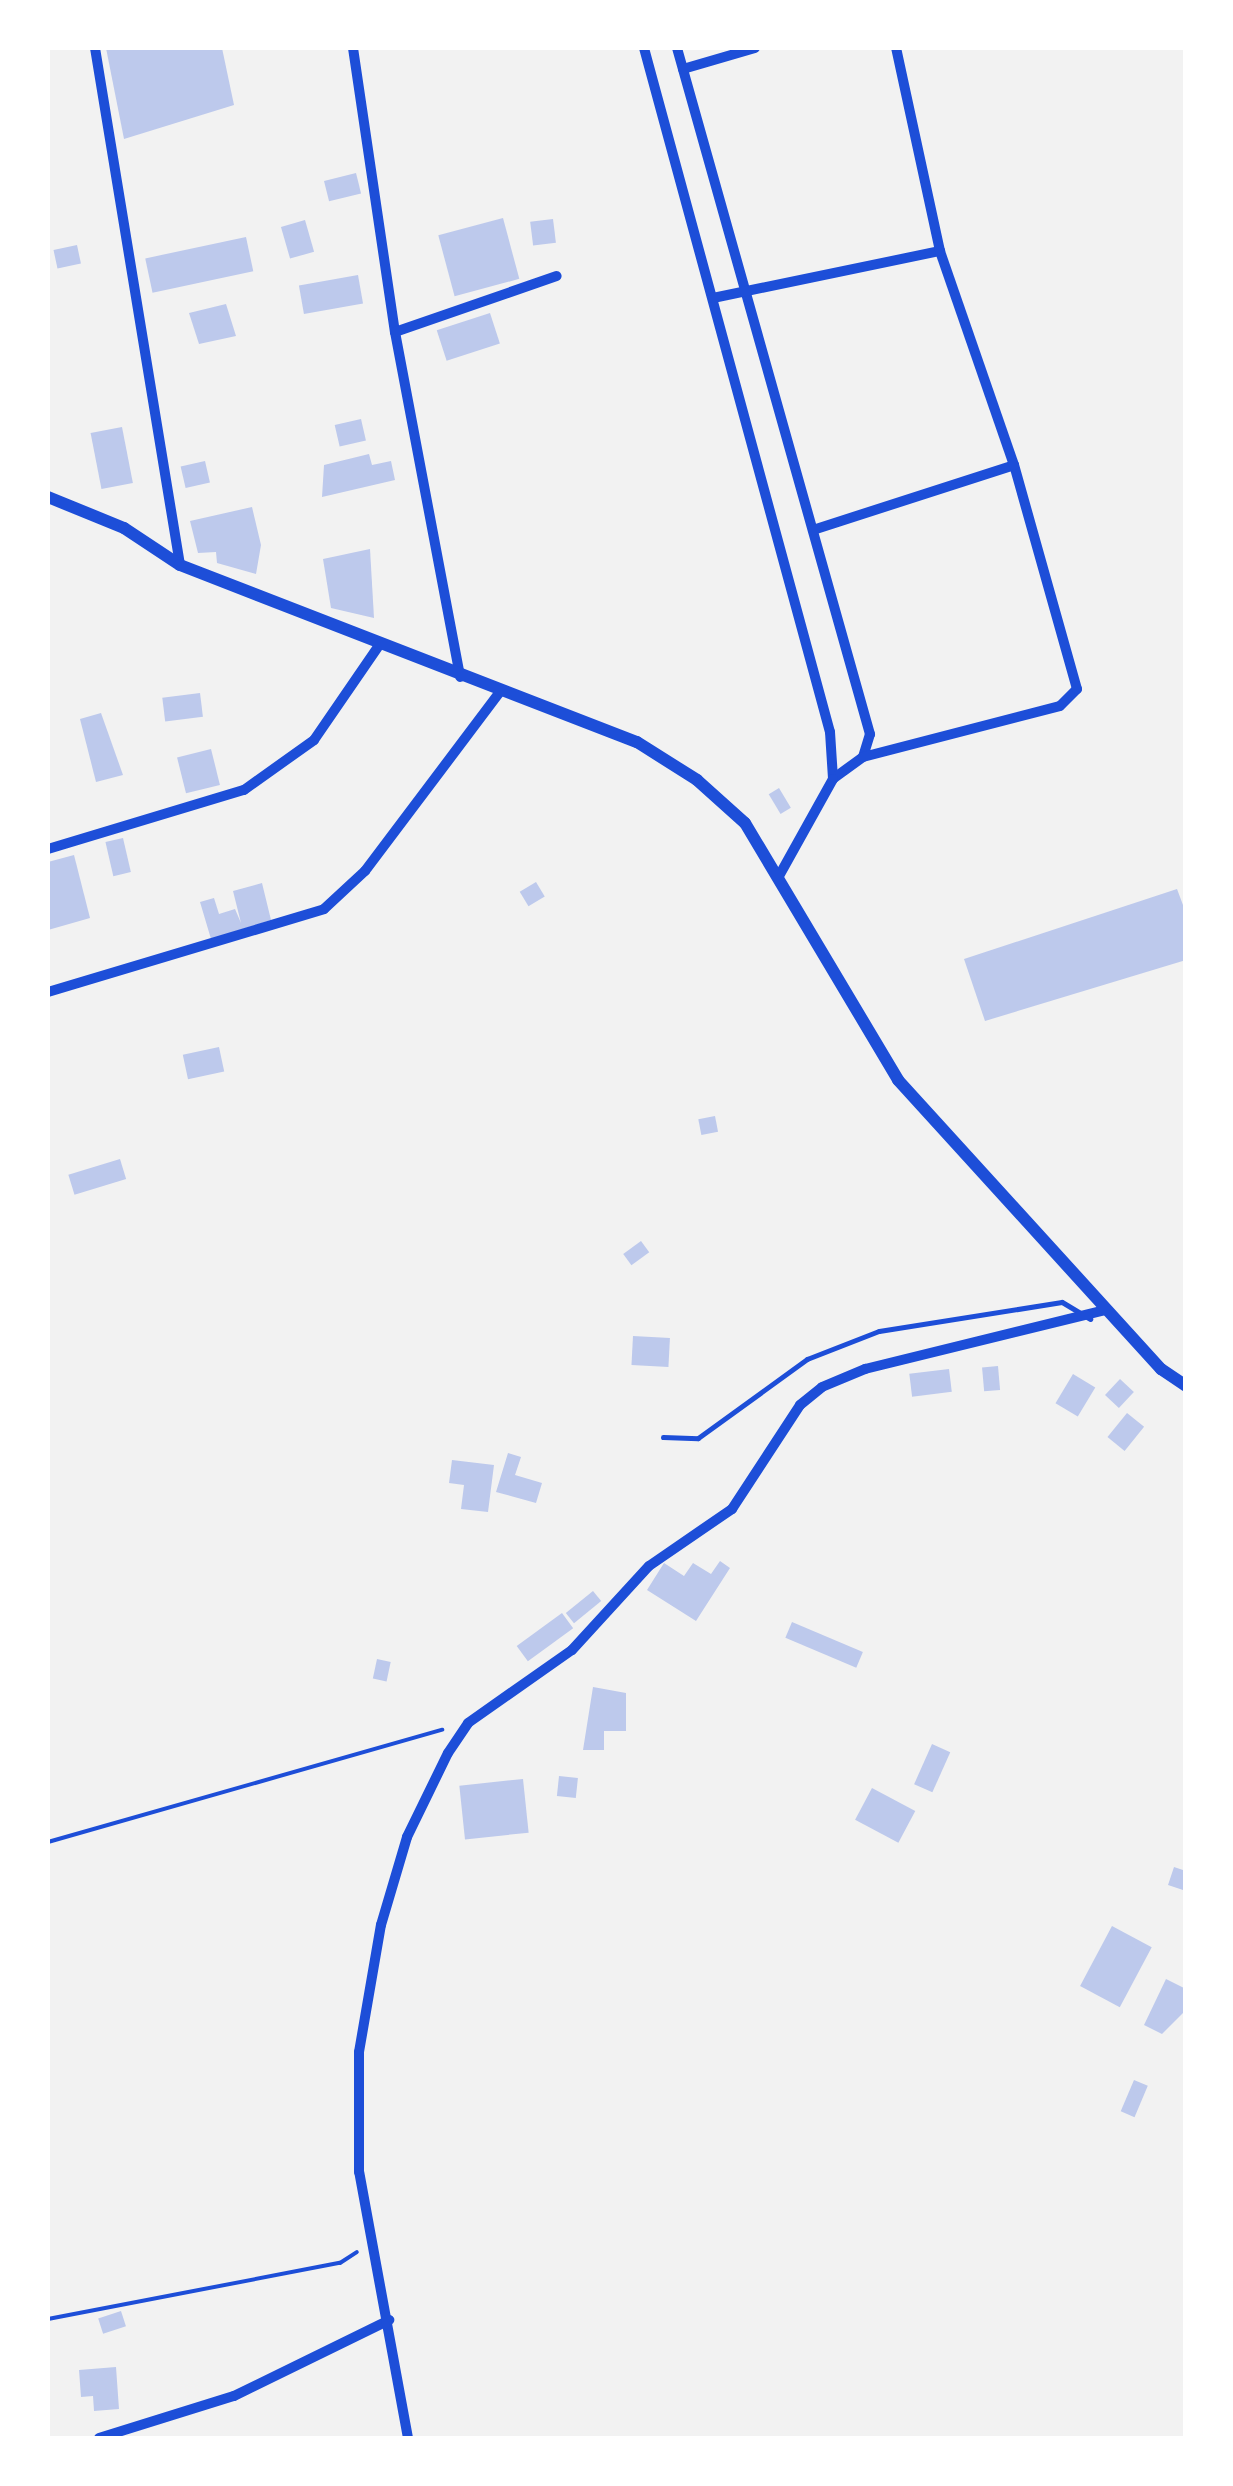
<!DOCTYPE html>
<html>
<head>
<meta charset="utf-8">
<style>
  body { margin:0 }
  #map { position:relative; width:1233px; height:2486px; overflow:hidden; background:#f2f2f2; font-family:Rubik,sans-serif }
  div>[style] { position:absolute }
  .building>* { inset:0; background:#bdc9ec; transform-origin:0 0 }
  .path>* { height:4px; margin:-2px; padding:0 2px; transform-origin:2px; border-radius:2px; background:#1d4ed8 }
  .service>* { height:5px; margin:-2.5px; padding:0 2.5px; transform-origin:2.5px; border-radius:2.5px; background:#1d4ed8 }
  .minor>* { height:10px; margin:-5px; padding:0 5px; transform-origin:5px; border-radius:5px; background:#1d4ed8 }
  .tertiary>* { height:12px; margin:-6px; padding:0 6px; transform-origin:6px; border-radius:6px; background:#1d4ed8 }
  span { translate:-50% -50%; white-space:nowrap; text-align:center; line-height:1.15; -webkit-text-stroke:8px #fff; paint-order:stroke }
  .frame { position:absolute; inset:0; border:50px solid #fff; pointer-events:none }
</style>
</head>
<body>
<div id="map">
  <div class="building">
    <i style="clip-path:polygon(106px 48px,222px 48px,234px 105px,124px 139px)"></i>
    <i style="left:356px;top:173px;width:21px;height:33px;rotate:76deg"></i>
    <i style="left:503px;top:218px;width:63px;height:67px;rotate:75deg"></i>
    <i style="left:553px;top:219px;width:24px;height:23px;rotate:83deg"></i>
    <i style="left:305px;top:220px;width:33px;height:25px;rotate:74deg"></i>
    <i style="left:246px;top:237px;width:35px;height:103px;rotate:78deg"></i>
    <i style="left:77px;top:245px;width:19px;height:24px;rotate:78deg"></i>
    <i style="left:358px;top:275px;width:29px;height:60px;rotate:80deg"></i>
    <i style="clip-path:polygon(226px 304px,236px 336px,199px 344px,189px 313px)"></i>
    <i style="left:490px;top:313px;width:32px;height:56px;rotate:72deg"></i>
    <i style="left:361px;top:419px;width:22px;height:27px;rotate:77deg"></i>
    <i style="left:122px;top:427px;width:57px;height:32px;rotate:79deg"></i>
    <i style="clip-path:polygon(369px 454px,372px 465px,391px 461px,395px 480px,322px 497px,324px 465px)"></i>
    <i style="left:205px;top:461px;width:22px;height:25px;rotate:77deg"></i>
    <i style="clip-path:polygon(252px 507px,261px 545px,256px 574px,217px 563px,216px 552px,198px 553px,190px 521px)"></i>
    <i style="clip-path:polygon(370px 549px,374px 618px,331px 608px,323px 559px)"></i>
    <i style="left:200px;top:693px;width:24px;height:38px;rotate:83deg"></i>
    <i style="clip-path:polygon(101px 713px,123px 775px,96px 782px,80px 719px)"></i>
    <i style="left:211px;top:749px;width:37px;height:35px;rotate:76deg"></i>
    <i style="left:779px;top:788px;width:23px;height:12px;rotate:59deg"></i>
    <i style="left:123px;top:838px;width:35px;height:18px;rotate:77deg"></i>
    <i style="clip-path:polygon(74px 855px,90px 918px,48px 930px,48px 862px)"></i>
    <i style="left:536px;top:882px;width:17px;height:19px;rotate:59deg"></i>
    <i style="clip-path:polygon(262px 883px,271px 920px,211px 939px,200px 902px,214px 898px,219px 914px,235px 909px,241px 923px,233px 891px)"></i>
    <i style="clip-path:polygon(1177px 889px,1186px 913px,1186px 960px,985px 1021px,964px 959px)"></i>
    <i style="left:219px;top:1047px;width:25px;height:37px;rotate:78deg"></i>
    <i style="left:715px;top:1116px;width:16px;height:17px;rotate:79deg"></i>
    <i style="left:120px;top:1159px;width:21px;height:54px;rotate:73deg"></i>
    <i style="left:641px;top:1241px;width:14px;height:22px;rotate:54deg"></i>
    <i style="left:633px;top:1336px;width:37px;height:29px;rotate:3deg"></i>
    <i style="left:998px;top:1366px;width:24px;height:16px;rotate:85deg"></i>
    <i style="left:949px;top:1369px;width:23px;height:40px;rotate:83deg"></i>
    <i style="left:1073px;top:1374px;width:26px;height:34px;rotate:31deg"></i>
    <i style="left:1120px;top:1379px;width:19px;height:22px;rotate:43deg"></i>
    <i style="left:1127px;top:1413px;width:22px;height:31px;rotate:39deg"></i>
    <i style="clip-path:polygon(508px 1453px,521px 1457px,515px 1475px,542px 1483px,536px 1503px,496px 1492px)"></i>
    <i style="clip-path:polygon(452px 1460px,494px 1465px,488px 1512px,461px 1509px,464px 1485px,449px 1483px)"></i>
    <i style="clip-path:polygon(720px 1561px,730px 1568px,696px 1621px,647px 1590px,664px 1563px,684px 1576px,693px 1563px,711px 1574px)"></i>
    <i style="left:593px;top:1591px;width:13px;height:35px;rotate:51deg"></i>
    <i style="left:562px;top:1613px;width:19px;height:56px;rotate:54deg"></i>
    <i style="left:792px;top:1622px;width:77px;height:17px;rotate:23deg"></i>
    <i style="left:377px;top:1659px;width:14px;height:20px;rotate:12deg"></i>
    <i style="clip-path:polygon(593px 1687px,626px 1693px,626px 1731px,604px 1731px,604px 1750px,583px 1750px)"></i>
    <i style="left:932px;top:1744px;width:20px;height:44px;rotate:24deg"></i>
    <i style="left:559px;top:1776px;width:19px;height:20px;rotate:6deg"></i>
    <i style="left:523px;top:1779px;width:54px;height:64px;rotate:84deg"></i>
    <i style="left:872px;top:1788px;width:49px;height:36px;rotate:28deg"></i>
    <i style="clip-path:polygon(1174px 1867px,1186px 1871px,1186px 1891px,1168px 1885px)"></i>
    <i style="left:1112px;top:1926px;width:45px;height:68px;rotate:28deg"></i>
    <i style="clip-path:polygon(1166px 1979px,1186px 1989px,1186px 2010px,1162px 2034px,1144px 2025px)"></i>
    <i style="left:1134px;top:2080px;width:15px;height:34px;rotate:23deg"></i>
    <i style="left:121px;top:2311px;width:16px;height:24px;rotate:72deg"></i>
    <i style="clip-path:polygon(116px 2367px,119px 2409px,94px 2411px,93px 2396px,81px 2397px,79px 2370px)"></i>
  </div>
  <div class="path">
    <i style="left:48px;top:1842px;width:410px;rotate:-15.9deg"></i>
    <i style="left:48px;top:2319px;width:297px;rotate:-10.9deg"></i>
    <i style="left:340px;top:2263px;width:20px;rotate:-33deg"></i>
  </div>
  <div class="service">
    <i style="left:663px;top:1437px;width:35px;rotate:2deg"></i>
    <i style="left:698px;top:1438px;width:135px;rotate:-35.9deg"></i>
    <i style="left:807px;top:1359px;width:77px;rotate:-21.3deg"></i>
    <i style="left:879px;top:1331px;width:185px;rotate:-9deg"></i>
    <i style="left:1062px;top:1302px;width:33px;rotate:31deg"></i>
  </div>
  <div class="minor">
    <i style="left:95px;top:48px;width:524px;rotate:80.66deg"></i>
    <i style="left:353px;top:48px;width:287px;rotate:81.6deg"></i>
    <i style="left:395px;top:332px;width:351px;rotate:79.3deg"></i>
    <i style="left:644px;top:48px;width:709px;rotate:74.79deg"></i>
    <i style="left:830px;top:732px;width:47px;rotate:86.3deg"></i>
    <i style="left:677px;top:48px;width:713px;rotate:74.29deg"></i>
    <i style="left:870px;top:734px;width:24px;rotate:107deg"></i>
    <i style="left:863px;top:757px;width:37px;rotate:144deg"></i>
    <i style="left:833px;top:779px;width:113px;rotate:119.1deg"></i>
    <i style="left:683px;top:69px;width:75px;rotate:-16.3deg"></i>
    <i style="left:713px;top:298px;width:232px;rotate:-11.7deg"></i>
    <i style="left:395px;top:332px;width:171px;rotate:-19.1deg"></i>
    <i style="left:813px;top:530px;width:211px;rotate:-17.9deg"></i>
    <i style="left:863px;top:757px;width:203px;rotate:-14.5deg"></i>
    <i style="left:1060px;top:706px;width:24px;rotate:-45deg"></i>
    <i style="left:1077px;top:689px;width:233px;rotate:-105.7deg"></i>
    <i style="left:1014px;top:465px;width:226px;rotate:-109.1deg"></i>
    <i style="left:940px;top:251px;width:208px;rotate:-102.2deg"></i>
    <i style="left:48px;top:849px;width:205px;rotate:-16.8deg"></i>
    <i style="left:244px;top:790px;width:86px;rotate:-35.5deg"></i>
    <i style="left:314px;top:740px;width:116px;rotate:-55.5deg"></i>
    <i style="left:48px;top:992px;width:288px;rotate:-16.7deg"></i>
    <i style="left:324px;top:909px;width:56px;rotate:-42.8deg"></i>
    <i style="left:365px;top:871px;width:224px;rotate:-53deg"></i>
    <i style="left:99px;top:2438px;width:141px;rotate:-17.3deg"></i>
    <i style="left:234px;top:2396px;width:173px;rotate:-26.1deg"></i>
    <i style="left:408px;top:2438px;width:270px;rotate:-100.4deg"></i>
    <i style="left:359px;top:2172px;width:120px;rotate:-90deg"></i>
    <i style="left:359px;top:2052px;width:129px;rotate:-80.2deg"></i>
    <i style="left:381px;top:1925px;width:92px;rotate:-73.5deg"></i>
    <i style="left:407px;top:1837px;width:93px;rotate:-64deg"></i>
    <i style="left:448px;top:1753px;width:36px;rotate:-56deg"></i>
    <i style="left:468px;top:1723px;width:127px;rotate:-35.1deg"></i>
    <i style="left:572px;top:1650px;width:114px;rotate:-47.5deg"></i>
    <i style="left:649px;top:1566px;width:101px;rotate:-34.5deg"></i>
    <i style="left:732px;top:1509px;width:124px;rotate:-56.8deg"></i>
    <i style="left:800px;top:1405px;width:28px;rotate:-39deg"></i>
    <i style="left:822px;top:1387px;width:47px;rotate:-22.7deg"></i>
    <i style="left:865px;top:1369px;width:248px;rotate:-13.8deg"></i>
  </div>
  <div class="tertiary">
    <i style="left:48px;top:497px;width:82px;rotate:22.2deg"></i>
    <i style="left:124px;top:528px;width:67px;rotate:33.5deg"></i>
    <i style="left:180px;top:565px;width:490px;rotate:21.2deg"></i>
    <i style="left:637px;top:742px;width:71px;rotate:32.3deg"></i>
    <i style="left:697px;top:780px;width:64px;rotate:41.9deg"></i>
    <i style="left:745px;top:823px;width:299px;rotate:59.2deg"></i>
    <i style="left:898px;top:1080px;width:391px;rotate:47.7deg"></i>
    <i style="left:1161px;top:1369px;width:30px;rotate:34deg"></i>
  </div>
  <div class="frame"></div>
</div>
</body>
</html>
